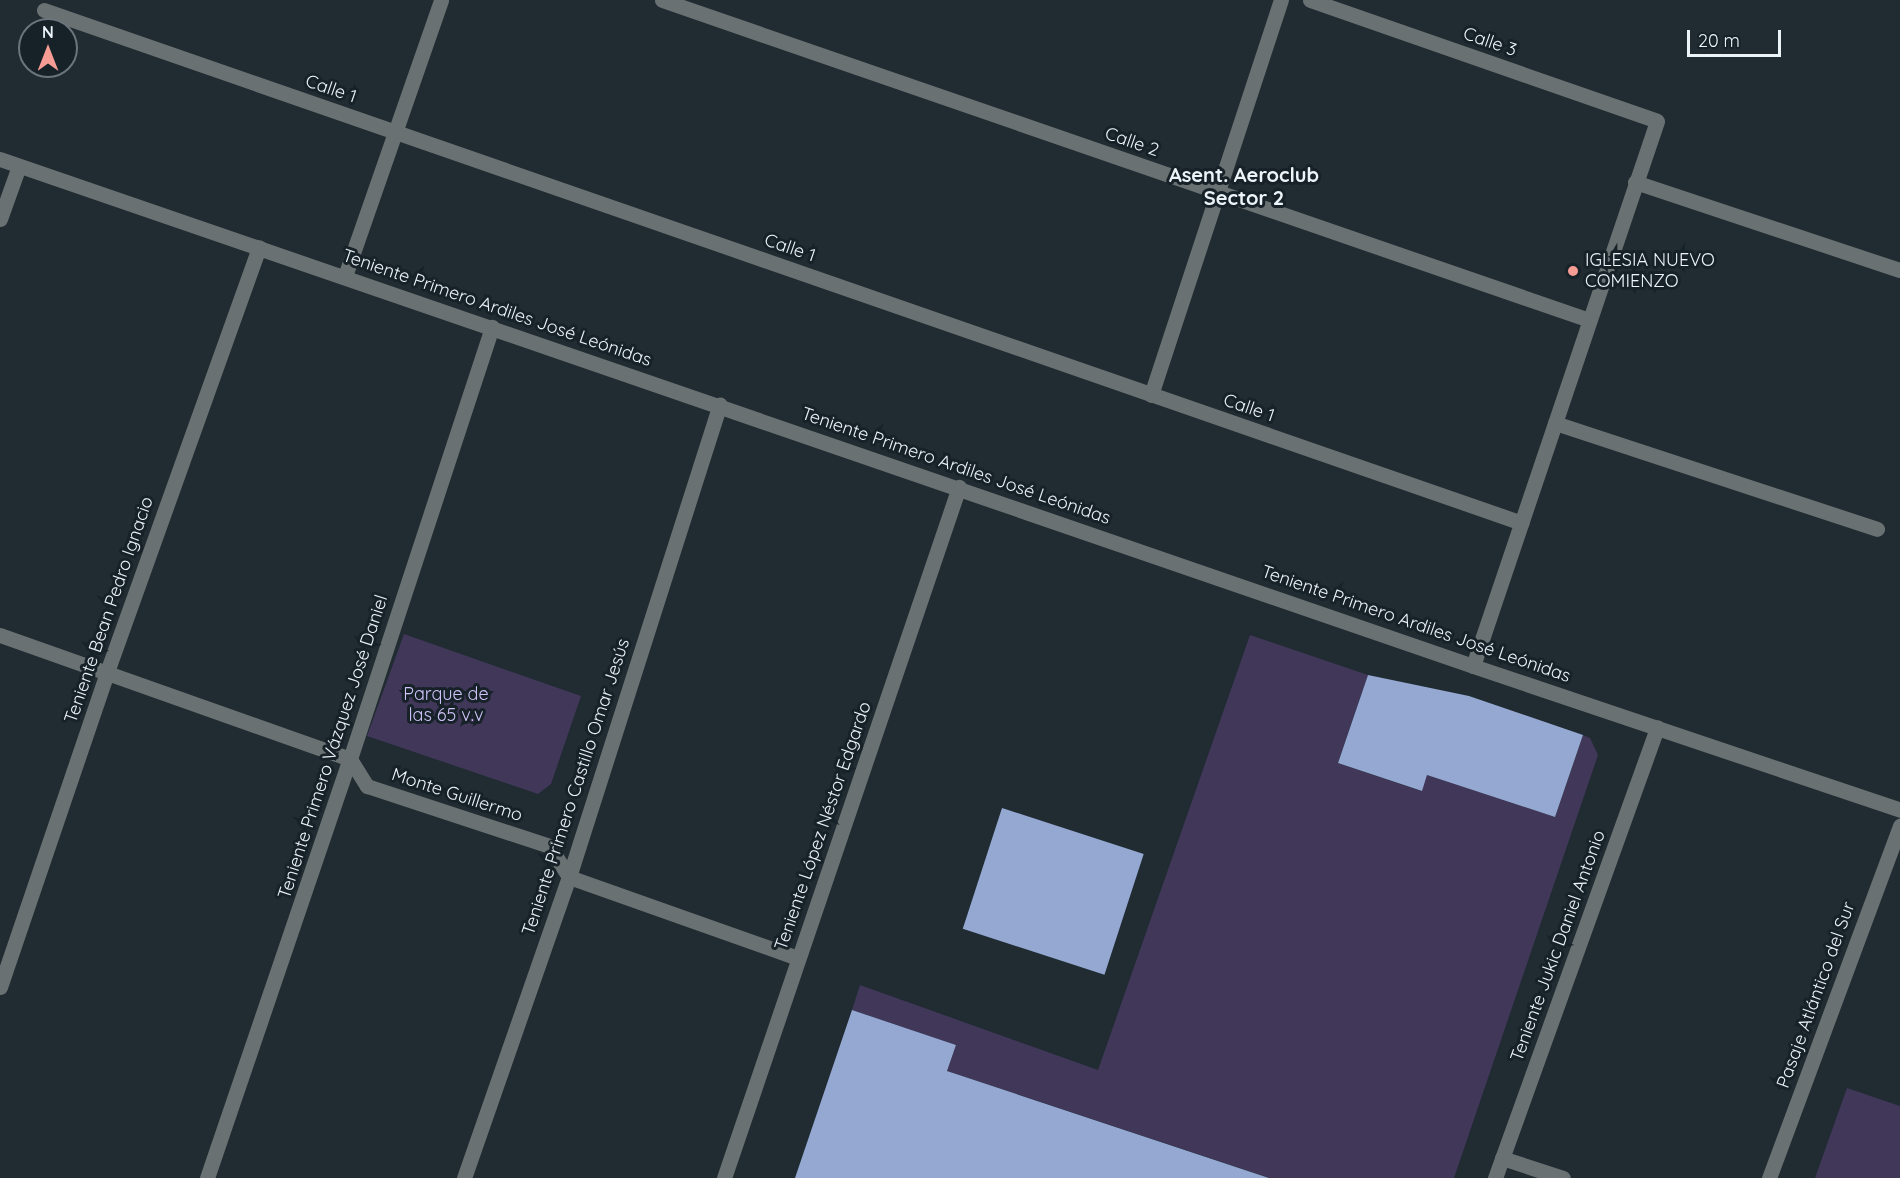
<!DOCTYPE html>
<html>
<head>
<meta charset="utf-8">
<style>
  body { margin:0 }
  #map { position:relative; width:1900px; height:1178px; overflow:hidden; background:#202b32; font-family:Quicksand,sans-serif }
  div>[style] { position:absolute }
  .green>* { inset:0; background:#403759 }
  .building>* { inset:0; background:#94a8d2; transform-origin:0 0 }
  .service>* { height:15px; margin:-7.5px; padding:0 7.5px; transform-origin:7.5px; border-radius:7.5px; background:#6a7172 }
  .pedestrian>* { height:15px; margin:-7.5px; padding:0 7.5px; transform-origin:7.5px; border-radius:7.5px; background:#6a7172 }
  .minor>* { height:15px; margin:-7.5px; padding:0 7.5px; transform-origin:7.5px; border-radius:7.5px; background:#6a7172 }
  .tertiary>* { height:15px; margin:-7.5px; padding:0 7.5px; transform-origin:7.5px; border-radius:7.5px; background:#6a7172 }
  .dots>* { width:16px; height:16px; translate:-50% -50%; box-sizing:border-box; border:3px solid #162128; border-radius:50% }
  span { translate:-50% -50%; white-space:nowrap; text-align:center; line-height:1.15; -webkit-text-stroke:6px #162128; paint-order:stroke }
  .street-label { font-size:18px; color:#ecf4f8 }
  .poi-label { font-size:18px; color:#ecf4f8 }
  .left { translate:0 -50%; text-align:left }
  .park-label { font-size:18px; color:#cfc3f9 }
  .neighbourhood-label { font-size:20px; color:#ecf4f8; font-weight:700 }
  .north { position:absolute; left:18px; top:18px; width:60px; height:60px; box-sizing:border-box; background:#162128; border:2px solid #6c757b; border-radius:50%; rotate:0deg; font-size:16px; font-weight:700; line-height:24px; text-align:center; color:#ecf4f8 }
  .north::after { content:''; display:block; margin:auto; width:21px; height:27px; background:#f59c95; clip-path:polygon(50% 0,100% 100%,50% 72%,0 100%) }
  .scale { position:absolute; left:1687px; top:30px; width:94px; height:27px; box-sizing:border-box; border:3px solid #ecf4f8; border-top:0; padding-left:8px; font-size:18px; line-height:21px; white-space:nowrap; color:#ecf4f8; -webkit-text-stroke:4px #162128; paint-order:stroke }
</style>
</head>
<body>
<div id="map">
  <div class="green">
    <i style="clip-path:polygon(404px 634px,581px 696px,551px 784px,538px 794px,367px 736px)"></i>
    <i style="clip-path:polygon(1250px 635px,1368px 675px,1338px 763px,1421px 791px,1427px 775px,1555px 817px,1583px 735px,1590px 738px,1598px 755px,1454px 1178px,1270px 1178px,947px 1071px,956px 1045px,852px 1010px,860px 985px,1098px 1070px)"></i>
    <i style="clip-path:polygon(1847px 1088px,1900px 1106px,1900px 1178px,1815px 1178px)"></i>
  </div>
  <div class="building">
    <i style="clip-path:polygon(1368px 675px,1469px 696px,1583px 735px,1555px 817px,1427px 775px,1422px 791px,1338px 763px)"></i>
    <i style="left:1002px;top:808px;width:149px;height:127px;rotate:18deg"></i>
    <i style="clip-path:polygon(852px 1010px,956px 1045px,947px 1071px,1269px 1178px,795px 1178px)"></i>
  </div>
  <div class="service">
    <i style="left:1635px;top:182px;width:279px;rotate:18.4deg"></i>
    <i style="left:1555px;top:423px;width:339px;rotate:18.2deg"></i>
    <i style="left:1473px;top:666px;width:575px;rotate:-71.34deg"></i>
  </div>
  <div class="pedestrian">
    <i style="left:0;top:219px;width:56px;rotate:-70.3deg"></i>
    <i style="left:0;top:635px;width:371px;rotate:19.5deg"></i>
    <i style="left:350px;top:759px;width:455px;rotate:-71.8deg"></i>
    <i style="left:1502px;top:1158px;width:64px;rotate:18.2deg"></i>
    <i style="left:464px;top:1178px;width:319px;rotate:-70.8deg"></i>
    <i style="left:569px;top:877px;width:243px;rotate:19.5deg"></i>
  </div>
  <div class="minor">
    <i style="left:662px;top:0;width:981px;rotate:19.04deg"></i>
    <i style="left:1310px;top:0;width:367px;rotate:19.2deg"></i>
    <i style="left:44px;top:10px;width:1564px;rotate:19.14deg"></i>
    <i style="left:345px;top:276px;width:292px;rotate:-70.8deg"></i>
    <i style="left:1151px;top:395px;width:416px;rotate:-71.8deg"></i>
    <i style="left:350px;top:759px;width:32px;rotate:58deg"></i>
    <i style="left:367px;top:786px;width:192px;rotate:18.2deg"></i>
    <i style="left:549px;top:846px;width:37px;rotate:57deg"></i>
    <i style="left:569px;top:877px;width:496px;rotate:-72.3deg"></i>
    <i style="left:0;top:987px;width:333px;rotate:-71.2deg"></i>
    <i style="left:107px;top:672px;width:451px;rotate:-70.3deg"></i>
    <i style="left:207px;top:1178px;width:443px;rotate:-71.2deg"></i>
    <i style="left:724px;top:1178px;width:730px;rotate:-71.22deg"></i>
    <i style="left:1495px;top:1178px;width:479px;rotate:-70.2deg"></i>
    <i style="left:1769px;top:1178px;width:376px;rotate:-69.6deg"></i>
  </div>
  <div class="tertiary">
    <i style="left:0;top:159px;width:1558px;rotate:18.99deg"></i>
    <i style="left:1473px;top:666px;width:451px;rotate:18.6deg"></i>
  </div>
  <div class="dots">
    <i style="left:1573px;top:271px;background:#f59c95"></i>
  </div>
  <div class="street-label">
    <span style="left:1490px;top:42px;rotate:19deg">Calle 3</span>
    <span style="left:331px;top:89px;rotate:19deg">Calle 1</span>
    <span style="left:1132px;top:142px;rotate:19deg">Calle 2</span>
    <span style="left:790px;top:248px;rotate:19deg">Calle 1</span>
    <span style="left:497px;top:308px;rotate:19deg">Teniente Primero Ardiles José Leónidas</span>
    <span style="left:1249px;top:408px;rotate:19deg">Calle 1</span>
    <span style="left:956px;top:466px;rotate:19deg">Teniente Primero Ardiles José Leónidas</span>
    <span style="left:109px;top:610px;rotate:-71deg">Teniente Bean Pedro Ignacio</span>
    <span style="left:1416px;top:624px;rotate:19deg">Teniente Primero Ardiles José Leónidas</span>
    <span style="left:333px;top:747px;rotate:-72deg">Teniente Primero Vázquez José Daniel</span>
    <span style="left:576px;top:787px;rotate:-72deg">Teniente Primero Castillo Omar Jesús</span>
    <span style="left:457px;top:795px;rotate:18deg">Monte Guillermo</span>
    <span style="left:823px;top:826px;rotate:-71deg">Teniente López Néstor Edgardo</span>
    <span style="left:1558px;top:946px;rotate:-70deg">Teniente Jukic Daniel Antonio</span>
    <span style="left:1816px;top:995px;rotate:-70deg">Pasaje Atlántico del Sur</span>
  </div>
  <div class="poi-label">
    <span class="left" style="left:1585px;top:271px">IGLESIA NUEVO<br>COMIENZO</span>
  </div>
  <div class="park-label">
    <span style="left:446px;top:705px">Parque de<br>las 65 v.v</span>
  </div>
  <div class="neighbourhood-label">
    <span style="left:1244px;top:186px">Asent. Aeroclub<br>Sector 2</span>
  </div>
  <div class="north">N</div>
  <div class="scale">20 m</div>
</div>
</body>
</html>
